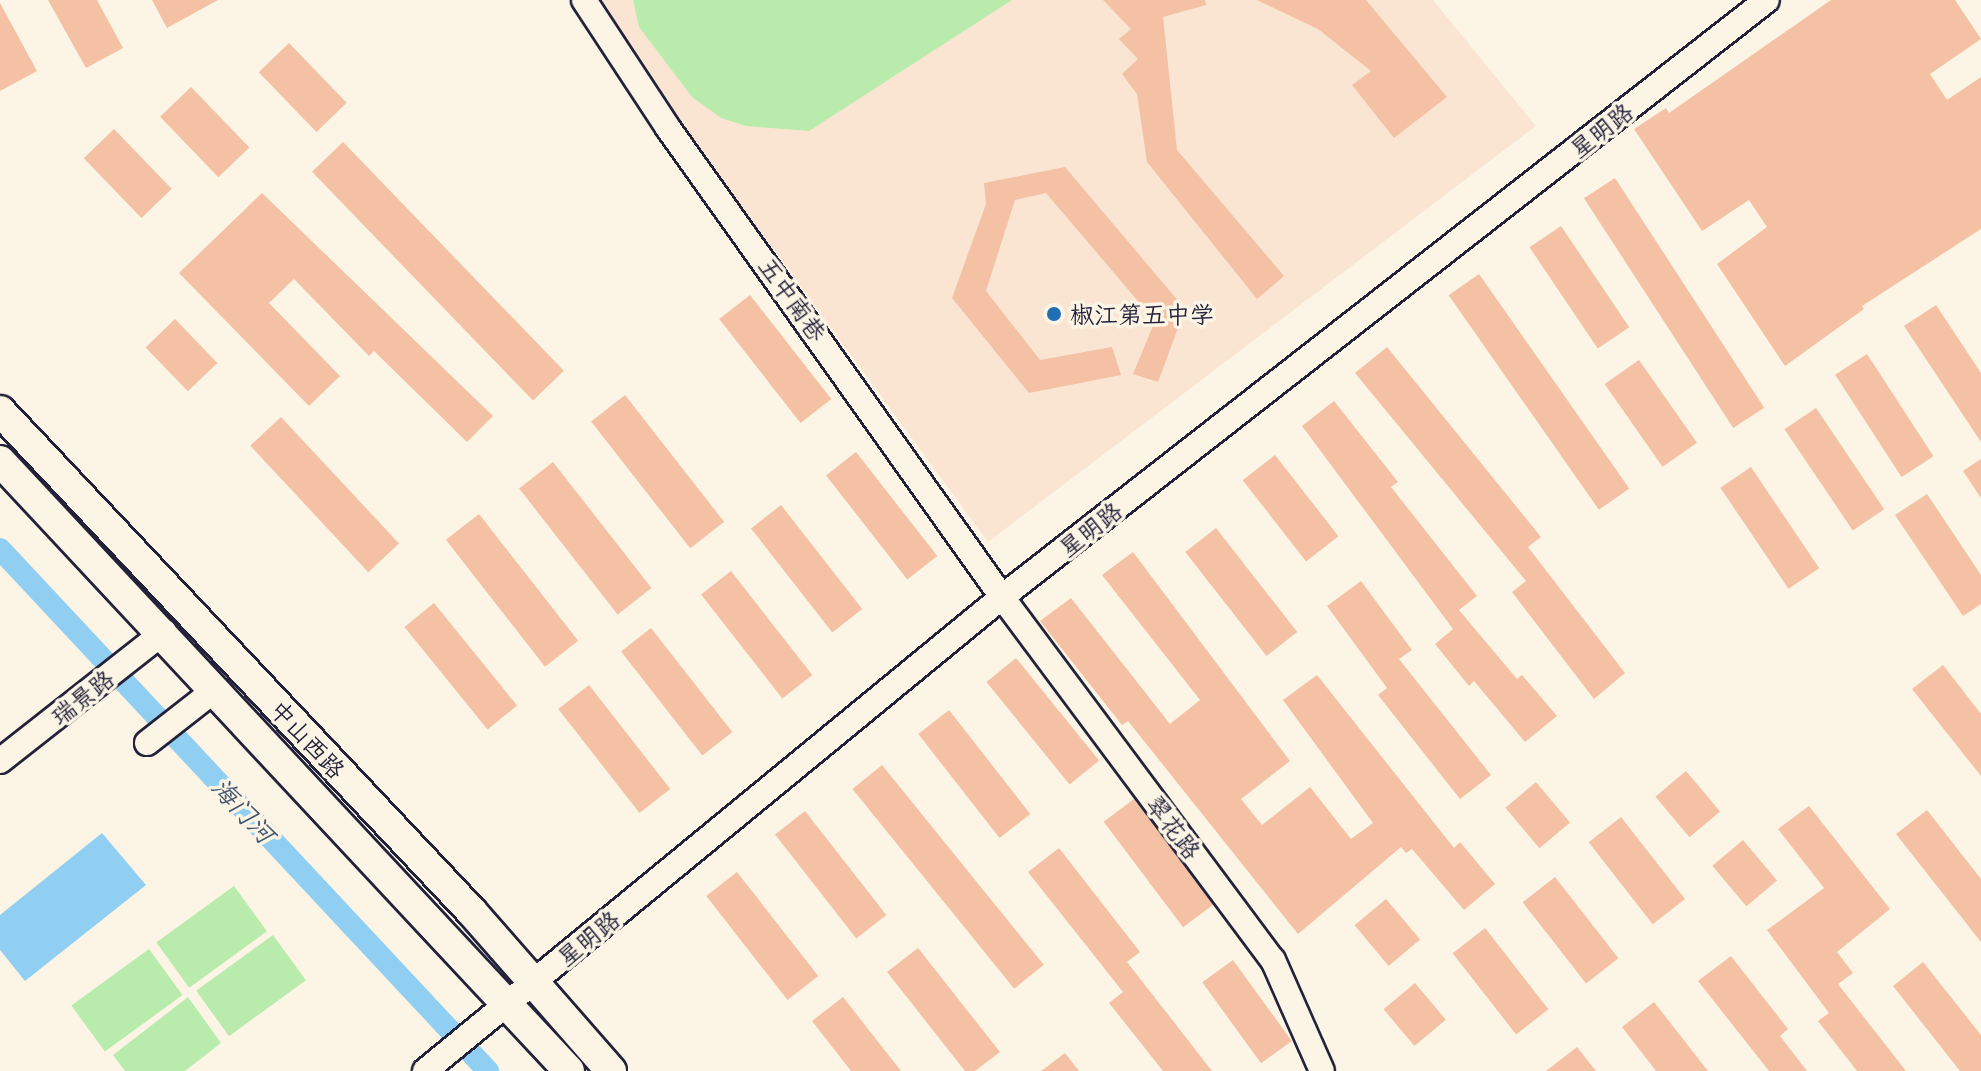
<!DOCTYPE html>
<html>
<head>
<meta charset="utf-8">
<style>
  body { margin:0 }
  #map { position:relative; width:1981px; height:1071px; overflow:hidden; background:#fcf5e5; font-family:"Playpen Sans","LXGW WenKai TC",sans-serif }
  div>[style] { position:absolute }
  .built>* { inset:0; background:#fae5d2 }
  .green>* { inset:0; background:#b9ecac; transform-origin:0 0 }
  .water>* { inset:0; background:#91cff2 }
  .canal>* { height:22px; margin:-11px; padding:0 11px; transform-origin:11px; border-radius:11px; background:#91cff2 }
  .building>* { inset:0; background:#f4c1a5; transform-origin:0 0 }
  .roads { filter:drop-shadow(2px 0 #22223b) drop-shadow(-2px 0 #22223b) drop-shadow(0 2px #22223b) drop-shadow(0 -2px #22223b) }
  .minor>* { height:24px; margin:-12px; padding:0 12px; transform-origin:12px; border-radius:12px; background:#fcf5e5 }
  .major>* { height:30px; margin:-15px; padding:0 15px; transform-origin:15px; border-radius:15px; background:#fcf5e5 }
  .dots>* { width:22px; height:22px; translate:-50% -50%; box-sizing:border-box; border:4px solid #fcf5e5; border-radius:50% }
  span { translate:-50% -50%; white-space:nowrap; text-align:center; line-height:1.15; -webkit-text-stroke:7px #fcf5e5; paint-order:stroke }
  .street-label { font-size:24px; color:#22223b }
  .poi-label { font-size:24px; color:#22223b }
  .left { translate:0 -50%; text-align:left }
  .water-label { font-size:26px; color:#435672; font-style:italic }
</style>
</head>
<body>
<div id="map">
  <div class="built">
    <i style="clip-path:polygon(598px 0,1433px 0,1536px 126px,988px 542px,771px 246px,674px 126px)"></i>
  </div>
  <div class="green">
    <i style="clip-path:polygon(633px 0,1012px 0,809px 131px,746px 126px,721px 118px,692px 97px,639px 27px)"></i>
    <i style="left:234px;top:886px;width:56px;height:96px;rotate:54deg"></i>
    <i style="left:273px;top:935px;width:56px;height:95px;rotate:54deg"></i>
    <i style="left:149px;top:949px;width:57px;height:96px;rotate:54deg"></i>
    <i style="clip-path:polygon(188px 997px,221px 1043px,185px 1071px,125px 1071px,113px 1055px)"></i>
  </div>
  <div class="water">
    <i style="clip-path:polygon(102px 833px,146px 885px,25px 981px,0 950px,0 915px)"></i>
  </div>
  <div class="canal">
    <i style="left:0;top:549px;width:715px;rotate:46.93deg"></i>
  </div>
  <div class="building">
    <i style="clip-path:polygon(48px 0,97px 0,123px 48px,86px 68px)"></i>
    <i style="clip-path:polygon(152px 0,218px 0,167px 28px)"></i>
    <i style="clip-path:polygon(1103px 0,1205px 0,1206px 5px,1163px 17px,1177px 150px,1284px 276px,1257px 299px,1147px 162px,1137px 94px,1122px 74px,1138px 59px,1119px 39px,1131px 29px)"></i>
    <i style="clip-path:polygon(1257px 0,1366px 0,1447px 97px,1394px 138px,1352px 85px,1371px 71px,1318px 29px)"></i>
    <i style="clip-path:polygon(1831px 0,1955px 0,1981px 39px,1930px 74px,1947px 100px,1981px 77px,1981px 229px,1862px 306px,1864px 309px,1785px 366px,1717px 264px,1767px 227px,1749px 200px,1702px 231px,1634px 129px,1666px 108px,1669px 113px)"></i>
    <i style="clip-path:polygon(0 3px,37px 71px,0 91px)"></i>
    <i style="left:289px;top:43px;width:83px;height:42px;rotate:46deg"></i>
    <i style="left:191px;top:87px;width:84px;height:43px;rotate:46deg"></i>
    <i style="left:114px;top:129px;width:83px;height:42px;rotate:46deg"></i>
    <i style="left:343px;top:142px;width:318px;height:43px;rotate:46deg"></i>
    <i style="clip-path:polygon(1065px 167px,1185px 309px,1158px 382px,1133px 374px,1155px 321px,1046px 193px,1015px 200px,986px 291px,1040px 360px,1112px 347px,1121px 375px,1029px 393px,952px 298px,986px 204px,984px 183px)"></i>
    <i style="left:1615px;top:178px;width:274px;height:37px;rotate:57deg"></i>
    <i style="clip-path:polygon(262px 193px,493px 416px,467px 442px,374px 351px,369px 356px,294px 279px,269px 303px,340px 376px,309px 406px,179px 273px)"></i>
    <i style="left:1561px;top:226px;width:122px;height:38px;rotate:56deg"></i>
    <i style="left:1479px;top:274px;width:262px;height:37px;rotate:55deg"></i>
    <i style="left:750px;top:295px;width:132px;height:39px;rotate:52deg"></i>
    <i style="clip-path:polygon(1936px 305px,1981px 373px,1981px 442px,1904px 326px)"></i>
    <i style="left:175px;top:319px;width:61px;height:41px;rotate:46deg"></i>
    <i style="clip-path:polygon(1387px 347px,1541px 537px,1528px 547px,1625px 673px,1594px 699px,1512px 592px,1526px 581px,1355px 373px)"></i>
    <i style="left:1867px;top:354px;width:122px;height:38px;rotate:57deg"></i>
    <i style="left:1639px;top:360px;width:101px;height:42px;rotate:55deg"></i>
    <i style="left:625px;top:395px;width:161px;height:43px;rotate:52deg"></i>
    <i style="clip-path:polygon(1334px 401px,1398px 482px,1391px 487px,1477px 596px,1459px 610px,1517px 679px,1522px 675px,1557px 716px,1525px 742px,1474px 681px,1469px 686px,1435px 644px,1453px 629px,1302px 426px)"></i>
    <i style="left:1816px;top:408px;width:122px;height:38px;rotate:56deg"></i>
    <i style="left:281px;top:417px;width:173px;height:42px;rotate:47deg"></i>
    <i style="left:856px;top:452px;width:132px;height:38px;rotate:52deg"></i>
    <i style="left:1275px;top:455px;width:103px;height:41px;rotate:52deg"></i>
    <i style="clip-path:polygon(1981px 459px,1981px 498px,1963px 471px)"></i>
    <i style="left:553px;top:462px;width:160px;height:43px;rotate:52deg"></i>
    <i style="left:1751px;top:467px;width:122px;height:37px;rotate:56deg"></i>
    <i style="clip-path:polygon(1927px 494px,1981px 575px,1981px 604px,1963px 616px,1895px 515px)"></i>
    <i style="left:781px;top:505px;width:132px;height:38px;rotate:52deg"></i>
    <i style="left:479px;top:514px;width:161px;height:42px;rotate:52deg"></i>
    <i style="left:1216px;top:528px;width:132px;height:39px;rotate:52deg"></i>
    <i style="clip-path:polygon(1133px 552px,1290px 761px,1241px 799px,1262px 825px,1310px 787px,1351px 839px,1373px 823px,1283px 700px,1317px 675px,1454px 848px,1460px 842px,1495px 884px,1464px 910px,1412px 849px,1406px 853px,1401px 847px,1298px 934px,1128px 721px,1122px 725px,1040px 621px,1071px 598px,1170px 724px,1200px 700px,1102px 575px)"></i>
    <i style="left:731px;top:571px;width:132px;height:38px;rotate:52deg"></i>
    <i style="clip-path:polygon(1361px 581px,1412px 650px,1399px 659px,1491px 775px,1460px 799px,1378px 695px,1387px 688px,1327px 606px)"></i>
    <i style="left:434px;top:603px;width:132px;height:38px;rotate:51deg"></i>
    <i style="left:651px;top:628px;width:132px;height:38px;rotate:52deg"></i>
    <i style="left:1016px;top:658px;width:132px;height:38px;rotate:51deg"></i>
    <i style="clip-path:polygon(1943px 665px,1981px 714px,1981px 776px,1912px 689px)"></i>
    <i style="left:589px;top:685px;width:132px;height:39px;rotate:52deg"></i>
    <i style="left:949px;top:710px;width:132px;height:39px;rotate:52deg"></i>
    <i style="left:882px;top:765px;width:257px;height:38px;rotate:51deg"></i>
    <i style="left:1686px;top:771px;width:53px;height:40px;rotate:50deg"></i>
    <i style="left:1536px;top:782px;width:53px;height:40px;rotate:50deg"></i>
    <i style="left:1134px;top:799px;width:132px;height:38px;rotate:53deg"></i>
    <i style="clip-path:polygon(1809px 806px,1890px 909px,1837px 952px,1853px 973px,1838px 984px,1906px 1071px,1857px 1071px,1818px 1021px,1829px 1013px,1767px 930px,1824px 888px,1778px 829px)"></i>
    <i style="clip-path:polygon(1927px 810px,1981px 879px,1981px 942px,1896px 834px)"></i>
    <i style="left:805px;top:811px;width:132px;height:38px;rotate:52deg"></i>
    <i style="left:1621px;top:817px;width:104px;height:41px;rotate:52deg"></i>
    <i style="left:1743px;top:840px;width:53px;height:40px;rotate:50deg"></i>
    <i style="clip-path:polygon(1059px 848px,1140px 952px,1127px 962px,1212px 1071px,1163px 1071px,1109px 1003px,1123px 992px,1028px 872px)"></i>
    <i style="left:737px;top:872px;width:132px;height:39px;rotate:52deg"></i>
    <i style="left:1555px;top:877px;width:103px;height:41px;rotate:52deg"></i>
    <i style="left:1386px;top:899px;width:53px;height:41px;rotate:50deg"></i>
    <i style="left:1485px;top:928px;width:103px;height:41px;rotate:52deg"></i>
    <i style="clip-path:polygon(918px 948px,1000px 1052px,975px 1071px,965px 1071px,887px 972px)"></i>
    <i style="clip-path:polygon(1731px 956px,1788px 1029px,1780px 1036px,1807px 1071px,1769px 1071px,1698px 981px)"></i>
    <i style="left:1233px;top:960px;width:100px;height:38px;rotate:54deg"></i>
    <i style="clip-path:polygon(1923px 962px,1981px 1035px,1981px 1071px,1960px 1071px,1893px 986px)"></i>
    <i style="left:1415px;top:983px;width:48px;height:41px;rotate:50deg"></i>
    <i style="clip-path:polygon(843px 997px,901px 1071px,851px 1071px,812px 1021px)"></i>
    <i style="clip-path:polygon(1654px 1002px,1708px 1071px,1656px 1071px,1622px 1027px)"></i>
    <i style="clip-path:polygon(1577px 1047px,1596px 1071px,1546px 1071px)"></i>
    <i style="clip-path:polygon(1065px 1053px,1079px 1071px,1041px 1071px)"></i>
  </div>
  <div class="roads">
    <div class="minor">
      <i style="left:584px;top:0;width:153px;rotate:56.7deg"></i>
      <i style="left:668px;top:128px;width:576px;rotate:54.54deg"></i>
      <i style="left:1002px;top:597px;width:453px;rotate:53.3deg"></i>
      <i style="left:1273px;top:960px;width:121px;rotate:66.2deg"></i>
      <i style="left:147px;top:743px;width:88px;rotate:-38deg"></i>
      <i style="left:0;top:761px;width:209px;rotate:-38.2deg"></i>
      <i style="left:425px;top:1071px;width:747px;rotate:-39.4deg"></i>
      <i style="left:1002px;top:597px;width:970px;rotate:-37.97deg"></i>
    </div>
    <div class="major">
      <i style="left:0;top:411px;width:688px;rotate:46.71deg"></i>
      <i style="left:472px;top:912px;width:211px;rotate:48.8deg"></i>
      <i style="left:0;top:461px;width:834px;rotate:46.99deg"></i>
    </div>
  </div>
  <div class="dots">
    <i style="left:1054px;top:314px;background:#1f6fb2"></i>
  </div>
  <div class="street-label">
    <span style="left:1601px;top:130px;rotate:-38deg">星明路</span>
    <span style="left:793px;top:299px;rotate:54deg">五中南巷</span>
    <span style="left:1090px;top:529px;rotate:-38deg">星明路</span>
    <span style="left:82px;top:697px;rotate:-38deg">瑞景路</span>
    <span style="left:308px;top:739px;rotate:47deg">中山西路</span>
    <span style="left:1174px;top:827px;rotate:53deg">翠花路</span>
    <span style="left:588px;top:938px;rotate:-39deg">星明路</span>
  </div>
  <div class="poi-label">
    <span class="left" style="left:1070px;top:314px">椒江第五中学</span>
  </div>
  <div class="water-label">
    <span style="left:244px;top:810px;rotate:47deg">海门河</span>
  </div>
</div>
</body>
</html>
